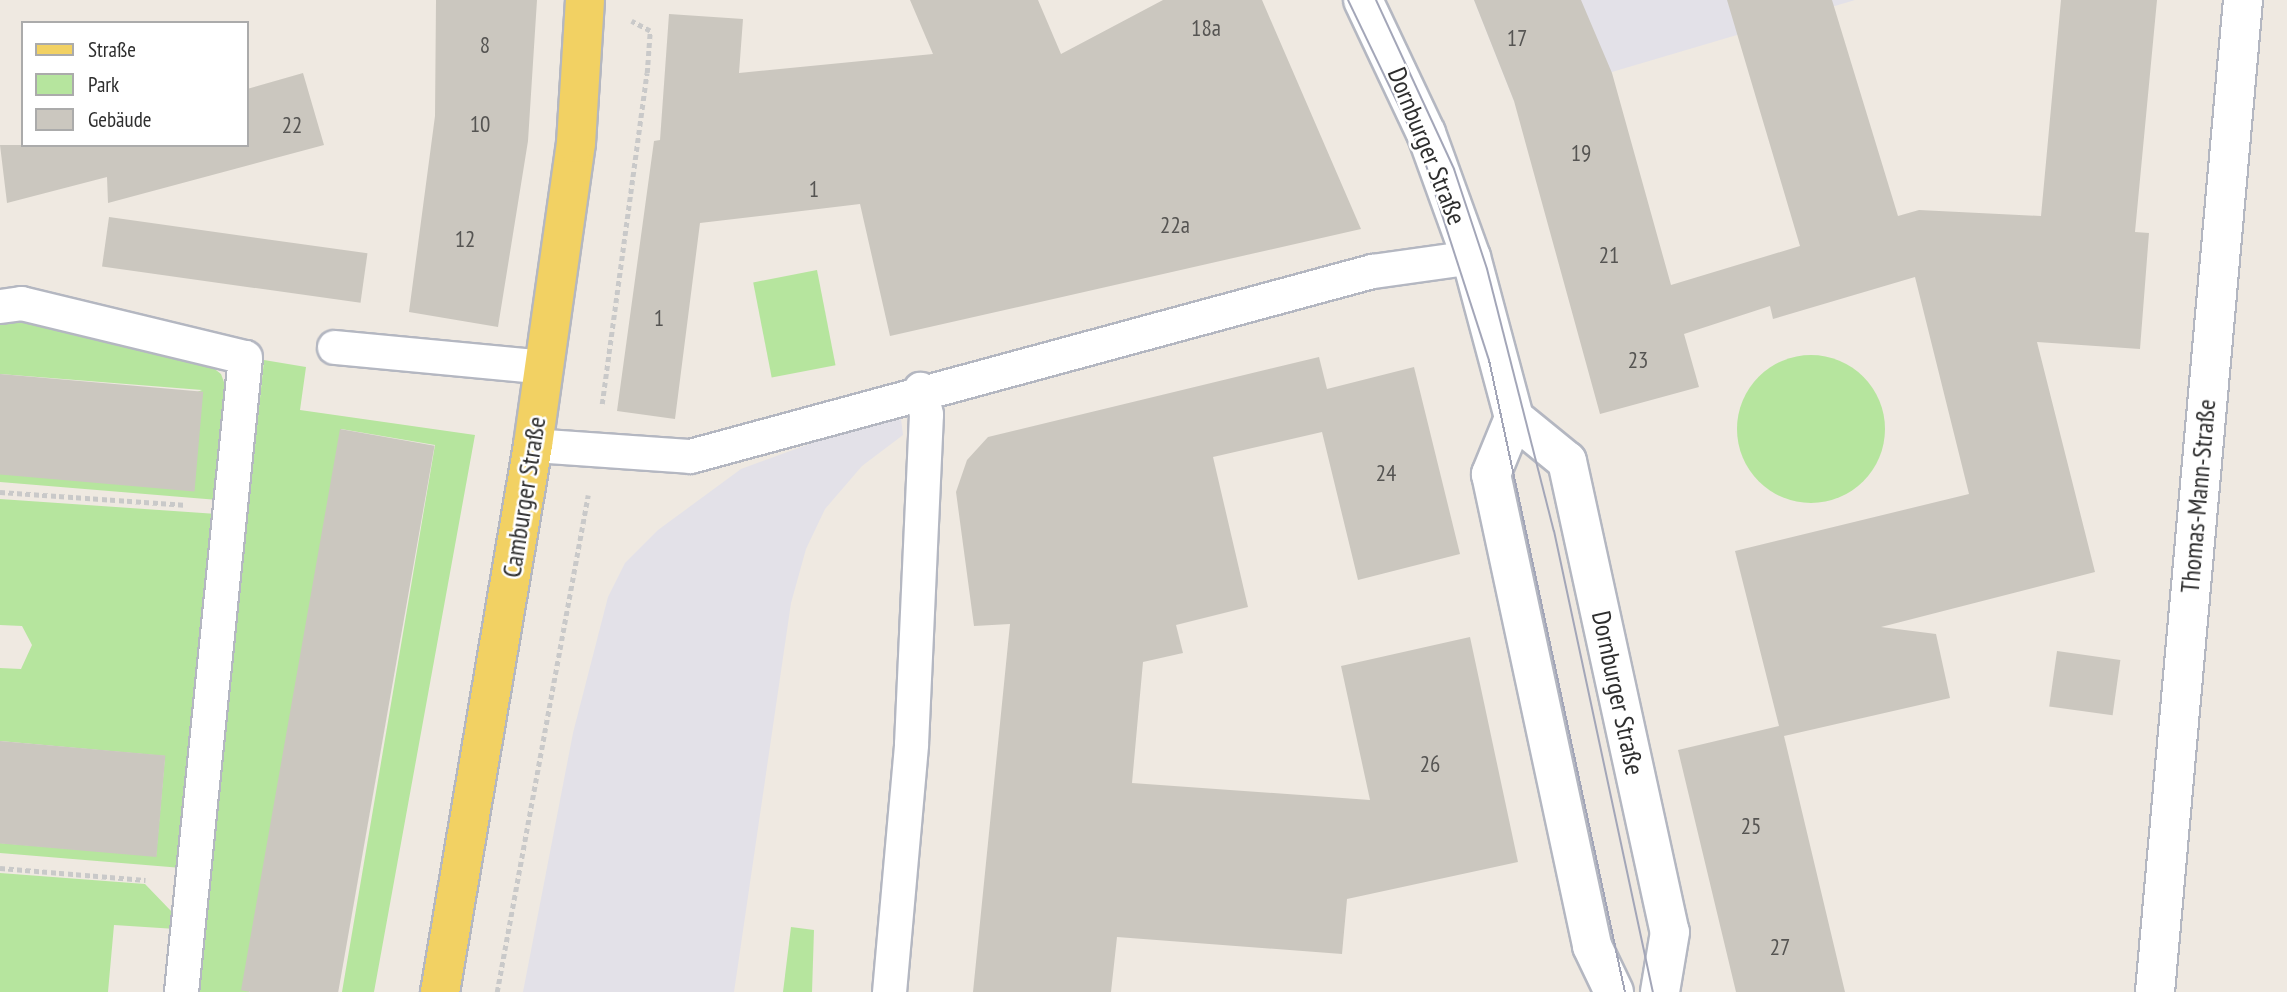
<!DOCTYPE html>
<html>
<head>
<meta charset="utf-8">
<style>
  body { margin:0 }
  #map { position:relative; width:2287px; height:992px; overflow:hidden; background:#efe9e1; font-family:"PT Sans Narrow",sans-serif }
  div>[style] { position:absolute }
  .industrial>* { inset:0; background:#e3e1e8 }
  .green>* { inset:0; background:#b6e59e; transform-origin:0 0 }
  .round { border-radius:50% }
  .building>* { inset:0; background:#cbc7bf; transform-origin:0 0 }
  .path>* { height:4.5px; margin-top:-2.25px; transform-origin:0; background:repeating-linear-gradient(90deg,#c9c9c9 0 5px,transparent 0 8.5px) }
  .roads { filter:drop-shadow(2px 0 #b4b7c1) drop-shadow(-2px 0 #b4b7c1) drop-shadow(0 2px #b4b7c1) drop-shadow(0 -2px #b4b7c1) }
  .lane>* { height:33px; margin:-16.5px; padding:0 16.5px; transform-origin:16.5px; border-radius:16.5px; background:#fff }
  .street>* { height:38px; margin:-19px; padding:0 19px; transform-origin:19px; border-radius:19px; background:#fff }
  .secondary>* { height:38px; margin:-19px; padding:0 19px; transform-origin:19px; border-radius:19px; background:#fff }
  .primary>* { height:38px; margin:-19px; padding:0 19px; transform-origin:19px; border-radius:19px; background:#f2d163 }
  .tram>* { height:2px; margin:-1px; padding:0 1px; transform-origin:1px; border-radius:1px; background:#a3a6b8 }
  span { translate:-50% -50%; white-space:nowrap; text-align:center; line-height:1.15; -webkit-text-stroke:5px #fff; paint-order:stroke }
  .number-label { font-size:23px; color:#555452 }
  .number-label span { -webkit-text-stroke-width:0 }
  .street-label { font-size:26px; color:#2e2e2e }
  .legend { position:absolute; left:21px; top:21px; width:228px; height:126px; box-sizing:border-box; background:#fff; border:2px solid #ababab; margin:0; padding:9px 12px; list-style:none; font-size:21px; color:#2e2e2e }
  .legend li { display:flex; align-items:center; gap:14px; height:35px }
  .legend b { width:35px; border:2px solid #ababab }
</style>
</head>
<body>
<div id="map">
  <div class="industrial">
    <i style="clip-path:polygon(1474px 0,1855px 0,1514px 101px)"></i>
    <i style="clip-path:polygon(900px 411px,903px 435px,862px 466px,825px 509px,806px 549px,791px 603px,734px 992px,523px 992px,573px 733px,608px 597px,625px 563px,658px 530px,741px 469px)"></i>
  </div>
  <div class="green">
    <i style="left:817px;top:270px;width:97px;height:65px;rotate:79deg"></i>
    <i style="clip-path:polygon(0 318px,51px 318px,73px 335px,202px 359px,221px 374px,228px 393px,218px 500px,0 482px,0 474px,202px 390px,0 374px)"></i>
    <i class="round" style="left:1737px;top:355px;width:148px;height:148px"></i>
    <i style="clip-path:polygon(264px 360px,306px 367px,300px 410px,475px 435px,374px 992px,342px 992px,435px 445px,341px 429px,249px 992px,198px 992px)"></i>
    <i style="clip-path:polygon(0 499px,217px 514px,182px 868px,0 853px,0 843px,156px 856px,165px 756px,0 741px,0 668px,21px 669px,32px 645px,22px 626px,0 625px)"></i>
    <i style="clip-path:polygon(0 873px,145px 884px,172px 912px,176px 929px,114px 925px,108px 992px,0 992px)"></i>
    <i style="clip-path:polygon(791px 927px,814px 930px,812px 992px,783px 992px)"></i>
  </div>
  <div class="building">
    <i style="clip-path:polygon(436px 0,537px 0,528px 141px,498px 327px,409px 312px,435px 116px)"></i>
    <i style="clip-path:polygon(910px 0,1038px 0,1061px 54px,1163px 0,1262px 0,1361px 229px,890px 336px,860px 204px,700px 223px,675px 419px,617px 411px,654px 141px,660px 140px,669px 14px,743px 19px,739px 73px,933px 54px)"></i>
    <i style="clip-path:polygon(1474px 0,1581px 0,1612px 73px,1671px 285px,1800px 246px,1727px 0,1832px 0,1898px 216px,1919px 210px,2041px 216px,2061px 0,2157px 0,2135px 232px,2149px 233px,2140px 349px,2037px 342px,2095px 572px,1881px 627px,1936px 634px,1950px 698px,1784px 736px,1845px 992px,1736px 992px,1678px 750px,1779px 726px,1735px 551px,1969px 494px,1915px 277px,1773px 319px,1770px 306px,1684px 334px,1699px 387px,1600px 414px,1514px 101px)"></i>
    <i style="clip-path:polygon(303px 73px,324px 145px,108px 203px,107px 177px,7px 203px,0 145px,247px 145px,247px 89px)"></i>
    <i style="left:109px;top:217px;width:261px;height:50px;rotate:8deg"></i>
    <i style="clip-path:polygon(1319px 357px,1327px 389px,1414px 367px,1460px 554px,1358px 580px,1322px 432px,1213px 457px,1248px 607px,1176px 625px,1183px 653px,1143px 662px,1132px 783px,1370px 800px,1341px 666px,1470px 637px,1518px 862px,1347px 899px,1342px 954px,1117px 937px,1111px 992px,973px 992px,1010px 624px,974px 626px,956px 492px,967px 460px,988px 437px)"></i>
    <i style="left:0;top:374px;width:204px;height:100px;rotate:5deg"></i>
    <i style="left:340px;top:429px;width:96px;height:570px;rotate:10deg"></i>
    <i style="left:2057px;top:651px;width:64px;height:56px;rotate:8deg"></i>
    <i style="left:0;top:741px;width:166px;height:102px;rotate:5deg"></i>
  </div>
  <div class="path">
    <i style="left:602px;top:404px;width:334px;rotate:-82.3deg"></i>
    <i style="left:647px;top:73px;width:42px;rotate:-85.9deg"></i>
    <i style="left:650px;top:31px;width:21px;rotate:-152deg"></i>
    <i style="left:0;top:492px;width:184px;rotate:4deg"></i>
    <i style="left:0;top:868px;width:146px;rotate:4.7deg"></i>
    <i style="left:497px;top:992px;width:505px;rotate:-79.62deg"></i>
  </div>
  <div class="roads">
    <div class="lane">
      <i style="left:0;top:306px;width:21px;rotate:-8deg"></i>
      <i style="left:21px;top:303px;width:230px;rotate:13.6deg"></i>
      <i style="left:245px;top:357px;width:638px;rotate:95.76deg"></i>
      <i style="left:334px;top:347px;width:211px;rotate:5.4deg"></i>
      <i style="left:533px;top:445px;width:157px;rotate:4deg"></i>
      <i style="left:690px;top:456px;width:707px;rotate:-15.18deg"></i>
      <i style="left:1372px;top:271px;width:100px;rotate:-8deg"></i>
      <i style="left:889px;top:992px;width:249px;rotate:-84.9deg"></i>
      <i style="left:911px;top:744px;width:330px;rotate:-87.4deg"></i>
      <i style="left:926px;top:414px;width:26px;rotate:-103deg"></i>
    </div>
    <div class="street">
      <i style="left:2155px;top:992px;width:996px;rotate:-84.93deg"></i>
    </div>
    <div class="secondary">
      <i style="left:1363px;top:0;width:147px;rotate:64.7deg"></i>
      <i style="left:1426px;top:133px;width:132px;rotate:70.1deg"></i>
      <i style="left:1471px;top:257px;width:167px;rotate:75deg"></i>
      <i style="left:1514px;top:418px;width:61px;rotate:112.3deg"></i>
      <i style="left:1491px;top:474px;width:483px;rotate:77.9deg"></i>
      <i style="left:1592px;top:946px;width:51px;rotate:64.4deg"></i>
      <i style="left:1514px;top:418px;width:68px;rotate:39.1deg"></i>
      <i style="left:1567px;top:461px;width:482px;rotate:77.7deg"></i>
      <i style="left:1670px;top:932px;width:61px;rotate:99.5deg"></i>
    </div>
    <div class="primary">
      <i style="left:440px;top:992px;width:555px;rotate:-80.35deg"></i>
      <i style="left:533px;top:445px;width:305px;rotate:-81.9deg"></i>
      <i style="left:576px;top:143px;width:143px;rotate:-86.4deg"></i>
    </div>
  </div>
  <div class="tram">
    <i style="left:1348px;top:0;width:173px;rotate:64.3deg"></i>
    <i style="left:1423px;top:156px;width:214px;rotate:72.1deg"></i>
    <i style="left:1489px;top:360px;width:646px;rotate:77.86deg"></i>
    <i style="left:1376px;top:0;width:186px;rotate:65.2deg"></i>
    <i style="left:1454px;top:169px;width:105px;rotate:71.7deg"></i>
    <i style="left:1487px;top:269px;width:270px;rotate:75.7deg"></i>
    <i style="left:1554px;top:531px;width:472px;rotate:77.9deg"></i>
  </div>
  <div class="number-label">
    <span style="left:1206px;top:28px">18a</span>
    <span style="left:1517px;top:38px">17</span>
    <span style="left:485px;top:45px">8</span>
    <span style="left:480px;top:124px">10</span>
    <span style="left:292px;top:125px">22</span>
    <span style="left:1581px;top:153px">19</span>
    <span style="left:814px;top:189px">1</span>
    <span style="left:1175px;top:225px">22a</span>
    <span style="left:465px;top:239px">12</span>
    <span style="left:1609px;top:255px">21</span>
    <span style="left:659px;top:318px">1</span>
    <span style="left:1638px;top:360px">23</span>
    <span style="left:1386px;top:473px">24</span>
    <span style="left:1430px;top:764px">26</span>
    <span style="left:1751px;top:826px">25</span>
    <span style="left:1780px;top:947px">27</span>
  </div>
  <div class="street-label">
    <span style="left:1427px;top:146px;rotate:68deg">Dornburger Straße</span>
    <span style="left:2198px;top:496px;rotate:-85deg">Thomas-Mann-Straße</span>
    <span style="left:524px;top:497px;rotate:-81deg">Camburger Straße</span>
    <span style="left:1618px;top:693px;rotate:78deg">Dornburger Straße</span>
  </div>
  <ul class="legend">
  <li><b style="height:9px;background:#f2d163"></b>Straße</li>
  <li><b style="height:19px;background:#b6e59e"></b>Park</li>
  <li><b style="height:19px;background:#cbc7bf"></b>Gebäude</li>
  </ul>
</div>
</body>
</html>
